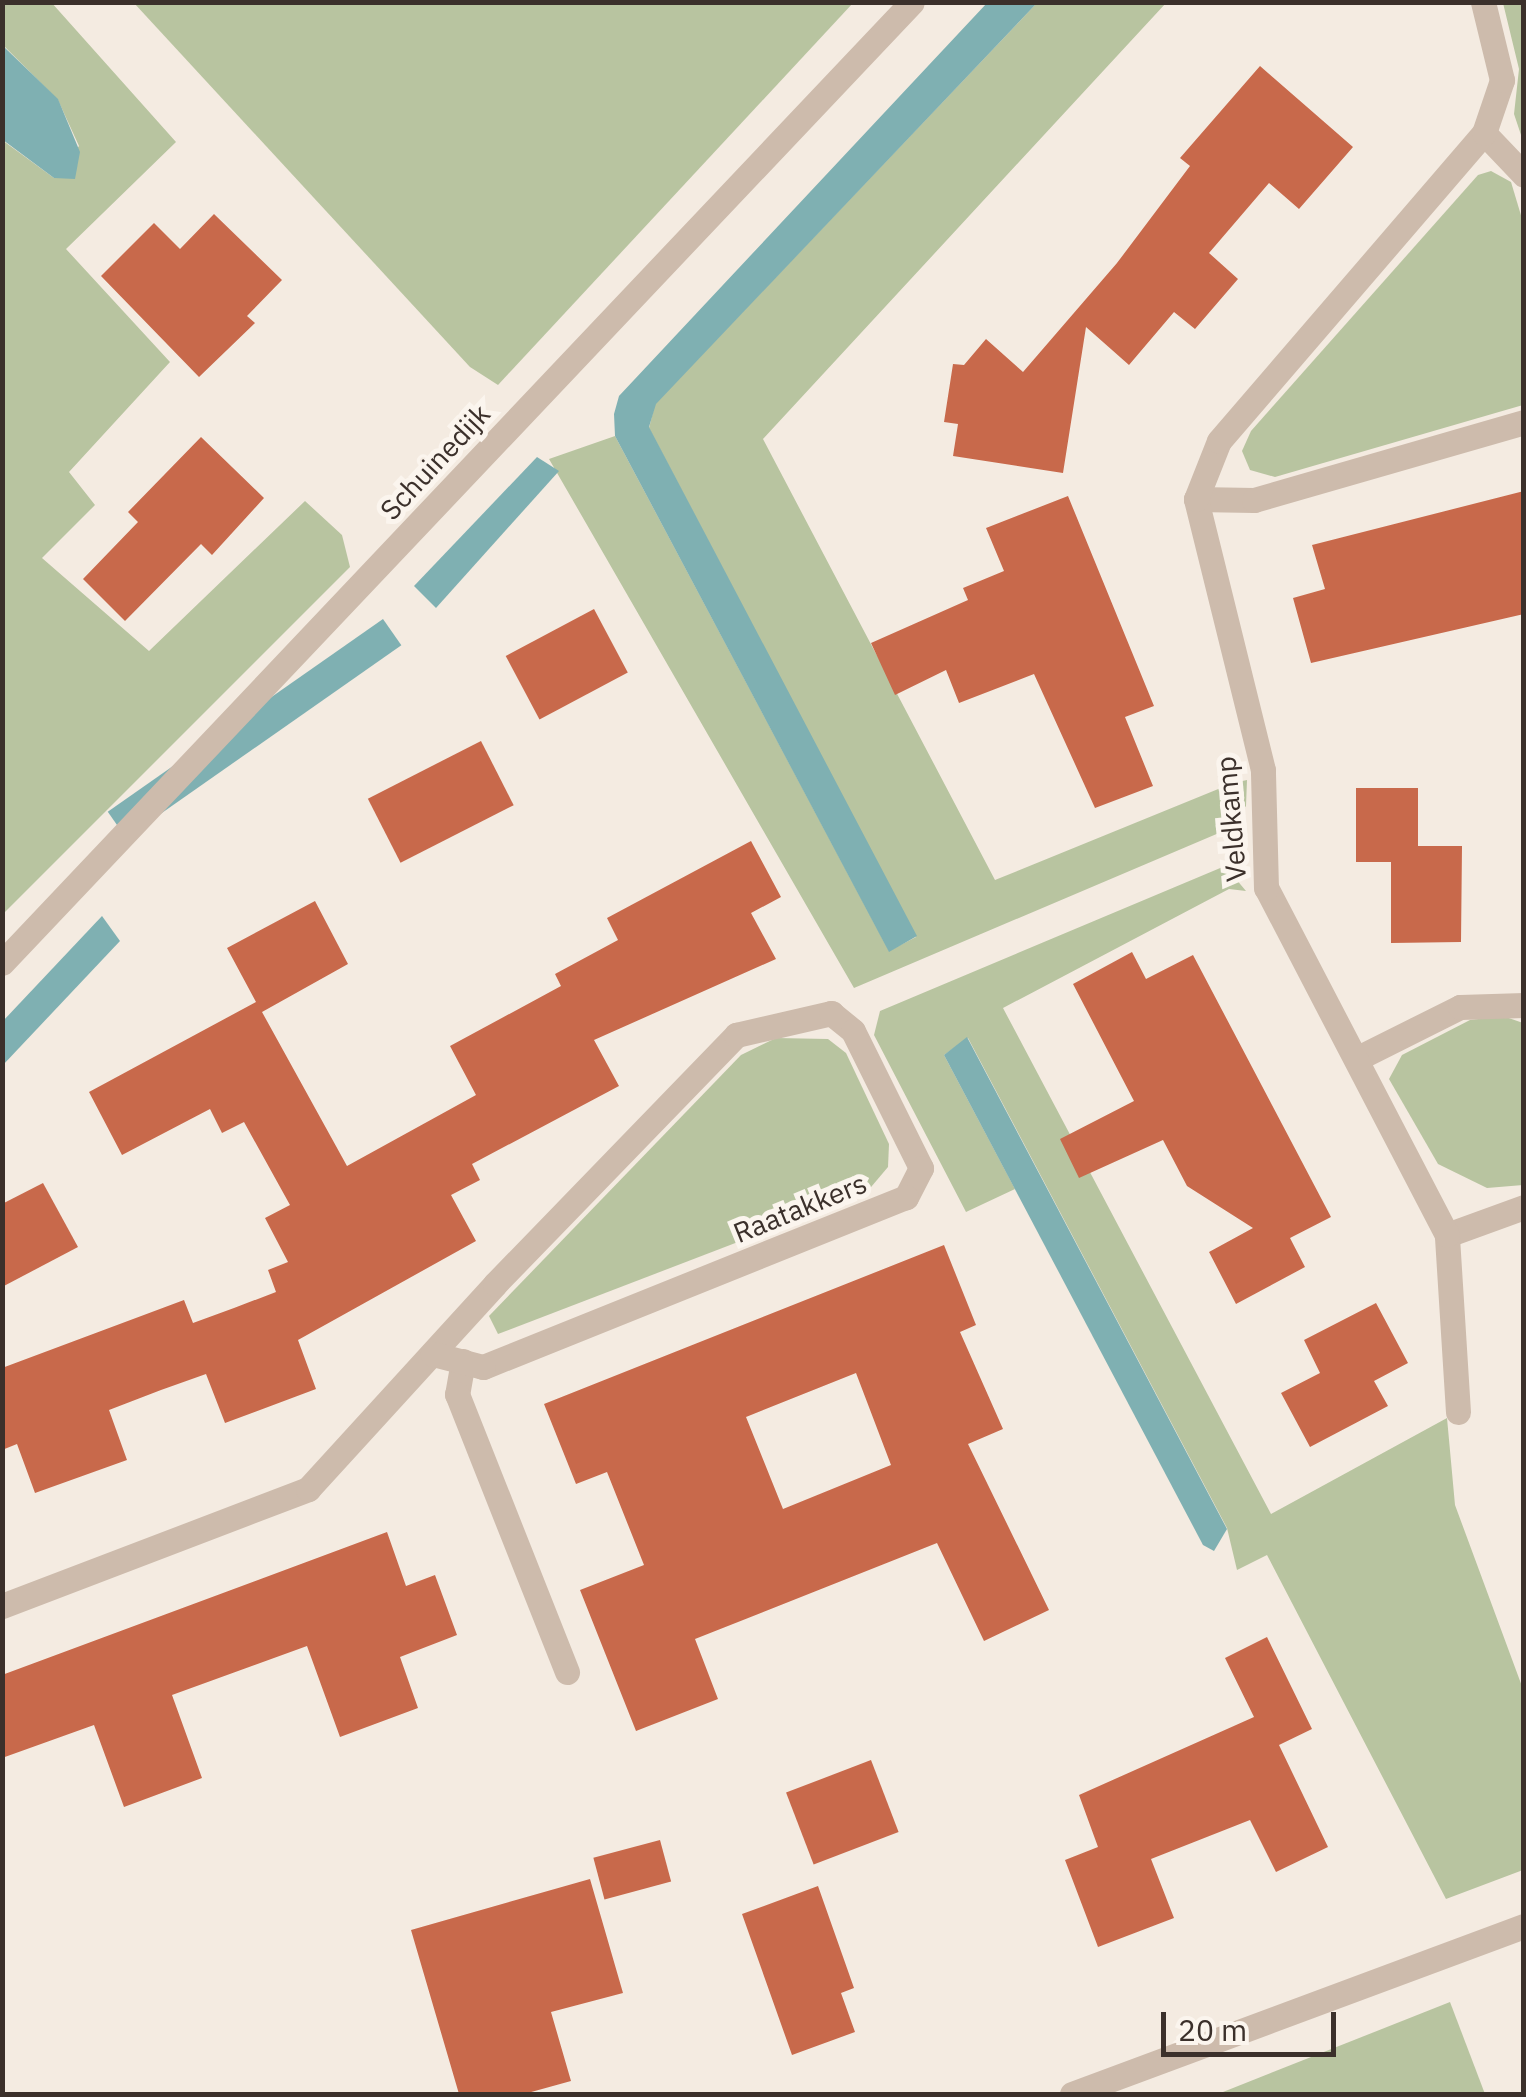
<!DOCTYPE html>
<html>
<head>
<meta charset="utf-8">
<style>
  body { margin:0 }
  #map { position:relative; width:1526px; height:2097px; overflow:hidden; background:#f4ebe1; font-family:"IBM Plex Sans",sans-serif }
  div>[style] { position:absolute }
  .green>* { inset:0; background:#b8c4a0 }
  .water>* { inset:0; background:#7fb0b2; transform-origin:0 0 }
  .building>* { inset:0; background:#c8694b; transform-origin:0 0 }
  .minor>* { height:25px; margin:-12.5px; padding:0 12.5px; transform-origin:12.5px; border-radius:12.5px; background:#cdbbac }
  .tertiary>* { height:25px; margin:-12.5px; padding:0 12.5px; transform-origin:12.5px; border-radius:12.5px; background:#cdbbac }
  span { translate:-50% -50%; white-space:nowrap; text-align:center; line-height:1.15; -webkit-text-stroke:10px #fbf5ee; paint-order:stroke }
  .street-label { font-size:28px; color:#3b302b }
  .frame { position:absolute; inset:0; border:5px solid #3b302b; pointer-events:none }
  .scale { position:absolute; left:1161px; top:2012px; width:175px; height:45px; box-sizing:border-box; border:5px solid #3b302b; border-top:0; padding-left:12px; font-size:30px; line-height:35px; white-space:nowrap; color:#3b302b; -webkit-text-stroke:8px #fbf5ee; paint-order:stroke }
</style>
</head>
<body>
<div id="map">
  <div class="green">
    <i style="clip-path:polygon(51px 2px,176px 142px,66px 249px,170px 362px,69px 472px,95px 505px,42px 558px,149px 651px,305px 501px,342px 535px,350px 567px,3px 914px,2px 140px,54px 178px,79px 146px,58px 100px,3px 45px,3px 3px)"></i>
    <i style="clip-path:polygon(134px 3px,853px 3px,498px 385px,470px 367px)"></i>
    <i style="clip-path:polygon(1037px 3px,1166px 3px,763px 439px,995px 880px,1233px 783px,1247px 780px,1246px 806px,1226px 830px,854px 988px,549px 459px,615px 436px,889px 951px,916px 937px,649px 428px,655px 404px)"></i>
    <i style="clip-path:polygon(1503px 3px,1523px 3px,1523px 141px,1514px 114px,1519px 69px)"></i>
    <i style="clip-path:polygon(1491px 171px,1511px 182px,1523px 222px,1523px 405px,1275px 477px,1250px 470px,1242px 451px,1251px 431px,1478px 175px)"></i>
    <i style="clip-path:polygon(1225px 866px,1246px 891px,1229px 889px,1003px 1008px,1271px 1514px,1447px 1418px,1455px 1505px,1523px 1689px,1523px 1870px,1446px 1899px,1267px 1555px,1237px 1570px,1227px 1528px,968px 1038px,944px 1055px,1015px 1189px,966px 1212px,874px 1035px,880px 1011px)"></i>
    <i style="clip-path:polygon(1503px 1016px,1523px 1023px,1523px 1185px,1487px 1188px,1438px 1164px,1389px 1079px,1402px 1055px,1470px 1020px)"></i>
    <i style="clip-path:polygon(776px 1038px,828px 1039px,846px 1053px,889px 1144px,888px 1167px,866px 1193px,498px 1334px,489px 1316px,741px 1055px)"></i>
    <i style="clip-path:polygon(1450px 2002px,1485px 2094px,1224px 2094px,1223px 2092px)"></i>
  </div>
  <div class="water">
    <i style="clip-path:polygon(987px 3px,1037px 3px,656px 404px,649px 427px,917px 936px,889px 952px,615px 436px,614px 414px,619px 396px)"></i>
    <i style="clip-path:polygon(2px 45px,58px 99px,80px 152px,75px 179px,54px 178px,3px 140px)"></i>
    <i style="clip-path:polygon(537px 457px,559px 471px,436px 608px,414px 586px)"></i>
    <i style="left:383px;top:619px;width:32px;height:336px;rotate:55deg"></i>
    <i style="clip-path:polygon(102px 916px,120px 941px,3px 1065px,3px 1021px)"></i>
    <i style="clip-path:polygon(967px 1037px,1227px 1529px,1214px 1551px,1203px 1545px,944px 1055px)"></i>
  </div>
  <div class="building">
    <i style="clip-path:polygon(1260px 66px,1353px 147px,1299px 209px,1269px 183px,1209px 253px,1238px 279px,1195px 329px,1174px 312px,1129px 365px,1086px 327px,1063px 473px,953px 456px,958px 424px,944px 422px,953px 364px,964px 365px,986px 339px,1023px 372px,1117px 263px,1190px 166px,1180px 158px)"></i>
    <i style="clip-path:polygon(214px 214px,282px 280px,247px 316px,255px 323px,199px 377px,101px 276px,154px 223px,180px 249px)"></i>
    <i style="clip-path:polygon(201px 437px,264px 498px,212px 555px,201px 544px,125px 621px,83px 579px,138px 522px,128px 512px)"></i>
    <i style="clip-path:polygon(1524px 491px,1524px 614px,1311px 663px,1293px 598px,1325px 589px,1312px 545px)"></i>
    <i style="clip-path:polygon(1068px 496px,1154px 706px,1125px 717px,1153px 786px,1095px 808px,1034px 674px,959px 703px,946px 670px,895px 695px,871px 643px,968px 600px,963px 588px,1004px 571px,986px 528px)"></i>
    <i style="left:594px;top:609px;width:72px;height:100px;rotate:62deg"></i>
    <i style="left:481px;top:741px;width:72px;height:127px;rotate:63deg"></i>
    <i style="clip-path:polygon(1356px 788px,1418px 788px,1418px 846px,1462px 846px,1461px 942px,1391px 943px,1391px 862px,1356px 862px)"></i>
    <i style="clip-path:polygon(751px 841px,781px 897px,751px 913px,776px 959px,594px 1040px,619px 1086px,472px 1164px,480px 1180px,451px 1195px,476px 1241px,298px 1340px,316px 1389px,225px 1423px,206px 1374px,161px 1390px,109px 1410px,127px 1460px,35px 1493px,17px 1444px,2px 1450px,2px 1368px,184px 1300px,193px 1323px,234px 1308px,276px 1292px,268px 1270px,288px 1262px,265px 1218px,290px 1205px,244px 1122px,222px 1133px,210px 1109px,122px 1155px,89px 1092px,256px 1002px,227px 948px,315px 901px,348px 964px,262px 1012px,347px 1166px,476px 1095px,450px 1046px,561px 986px,555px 974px,618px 940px,607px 918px)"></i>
    <i style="clip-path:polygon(1132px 952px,1146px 979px,1193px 955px,1331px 1217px,1290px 1238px,1305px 1267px,1236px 1304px,1209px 1252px,1253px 1228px,1187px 1186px,1163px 1140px,1079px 1178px,1060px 1139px,1134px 1101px,1073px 984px)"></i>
    <i style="clip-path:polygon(43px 1183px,78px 1247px,2px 1287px,2px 1204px)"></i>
    <i style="clip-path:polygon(evenodd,944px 1245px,976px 1325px,960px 1332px,1003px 1429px,968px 1444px,1049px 1610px,984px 1641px,937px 1543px,695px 1639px,718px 1699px,636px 1731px,580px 1590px,644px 1565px,607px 1472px,576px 1484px,544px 1404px,944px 1245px,856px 1373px,891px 1465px,783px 1509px,746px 1417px,856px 1373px)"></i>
    <i style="clip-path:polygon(1376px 1303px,1408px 1363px,1374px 1381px,1388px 1406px,1310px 1447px,1281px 1393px,1320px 1373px,1304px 1340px)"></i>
    <i style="clip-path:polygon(387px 1532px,406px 1586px,435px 1575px,457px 1635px,400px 1657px,418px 1708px,340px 1737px,307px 1646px,172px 1695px,202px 1778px,124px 1807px,94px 1725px,2px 1758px,2px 1675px)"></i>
    <i style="clip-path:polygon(1267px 1637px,1312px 1729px,1279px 1745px,1328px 1847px,1276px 1872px,1250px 1820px,1151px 1859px,1174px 1918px,1098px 1947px,1065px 1860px,1098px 1847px,1079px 1795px,1254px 1717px,1225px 1658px)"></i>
    <i style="left:871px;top:1760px;width:77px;height:91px;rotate:69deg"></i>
    <i style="left:660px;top:1840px;width:43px;height:69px;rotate:75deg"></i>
    <i style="clip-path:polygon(590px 1879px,623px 1993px,551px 2012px,571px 2081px,524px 2094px,459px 2094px,411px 1930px)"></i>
    <i style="clip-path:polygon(818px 1886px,854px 1988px,841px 1993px,855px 2032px,792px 2055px,742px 1914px)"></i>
  </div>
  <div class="minor">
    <i style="left:1484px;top:133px;width:58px;rotate:46.4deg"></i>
    <i style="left:1196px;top:499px;width:58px;rotate:1deg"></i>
    <i style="left:1254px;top:500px;width:281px;rotate:-16.1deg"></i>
    <i style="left:2px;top:963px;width:1323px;rotate:-46.56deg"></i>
    <i style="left:1356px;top:1059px;width:116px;rotate:-26.6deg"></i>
    <i style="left:1460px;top:1007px;width:64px;rotate:-1.8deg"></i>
    <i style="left:1447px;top:1235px;width:82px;rotate:-20deg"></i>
    <i style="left:463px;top:1361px;width:34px;rotate:100deg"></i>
    <i style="left:457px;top:1394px;width:299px;rotate:68.4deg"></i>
    <i style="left:1458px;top:1412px;width:177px;rotate:-93.6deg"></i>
    <i style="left:1447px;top:1235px;width:391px;rotate:-117.5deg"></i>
    <i style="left:1266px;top:888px;width:118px;rotate:-91.5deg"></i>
    <i style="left:1263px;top:770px;width:279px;rotate:-103.9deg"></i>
    <i style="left:1196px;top:499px;width:62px;rotate:-68.4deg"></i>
    <i style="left:1219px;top:441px;width:406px;rotate:-49.3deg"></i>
    <i style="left:1484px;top:133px;width:56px;rotate:-71.2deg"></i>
    <i style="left:1502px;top:80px;width:80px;rotate:-103.7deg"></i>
    <i style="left:2px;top:1606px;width:328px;rotate:-20.9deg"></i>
    <i style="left:308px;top:1489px;width:277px;rotate:-47.6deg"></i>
    <i style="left:495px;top:1284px;width:347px;rotate:-45.9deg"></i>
    <i style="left:736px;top:1035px;width:98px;rotate:-13deg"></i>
    <i style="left:831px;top:1013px;width:28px;rotate:39deg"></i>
    <i style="left:853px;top:1031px;width:153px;rotate:63.6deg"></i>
    <i style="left:921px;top:1168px;width:33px;rotate:117deg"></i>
    <i style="left:906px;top:1197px;width:456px;rotate:158.1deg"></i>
    <i style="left:483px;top:1367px;width:52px;rotate:-165.4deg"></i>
  </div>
  <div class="tertiary">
    <i style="left:1072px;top:2094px;width:482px;rotate:-20.4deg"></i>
  </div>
  <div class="street-label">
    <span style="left:435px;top:462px;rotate:-47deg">Schuinedijk</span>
    <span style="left:1231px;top:819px;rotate:-95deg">Veldkamp</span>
    <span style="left:800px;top:1208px;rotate:-22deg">Raatakkers</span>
  </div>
  <div class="frame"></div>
  <div class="scale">20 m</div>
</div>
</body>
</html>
